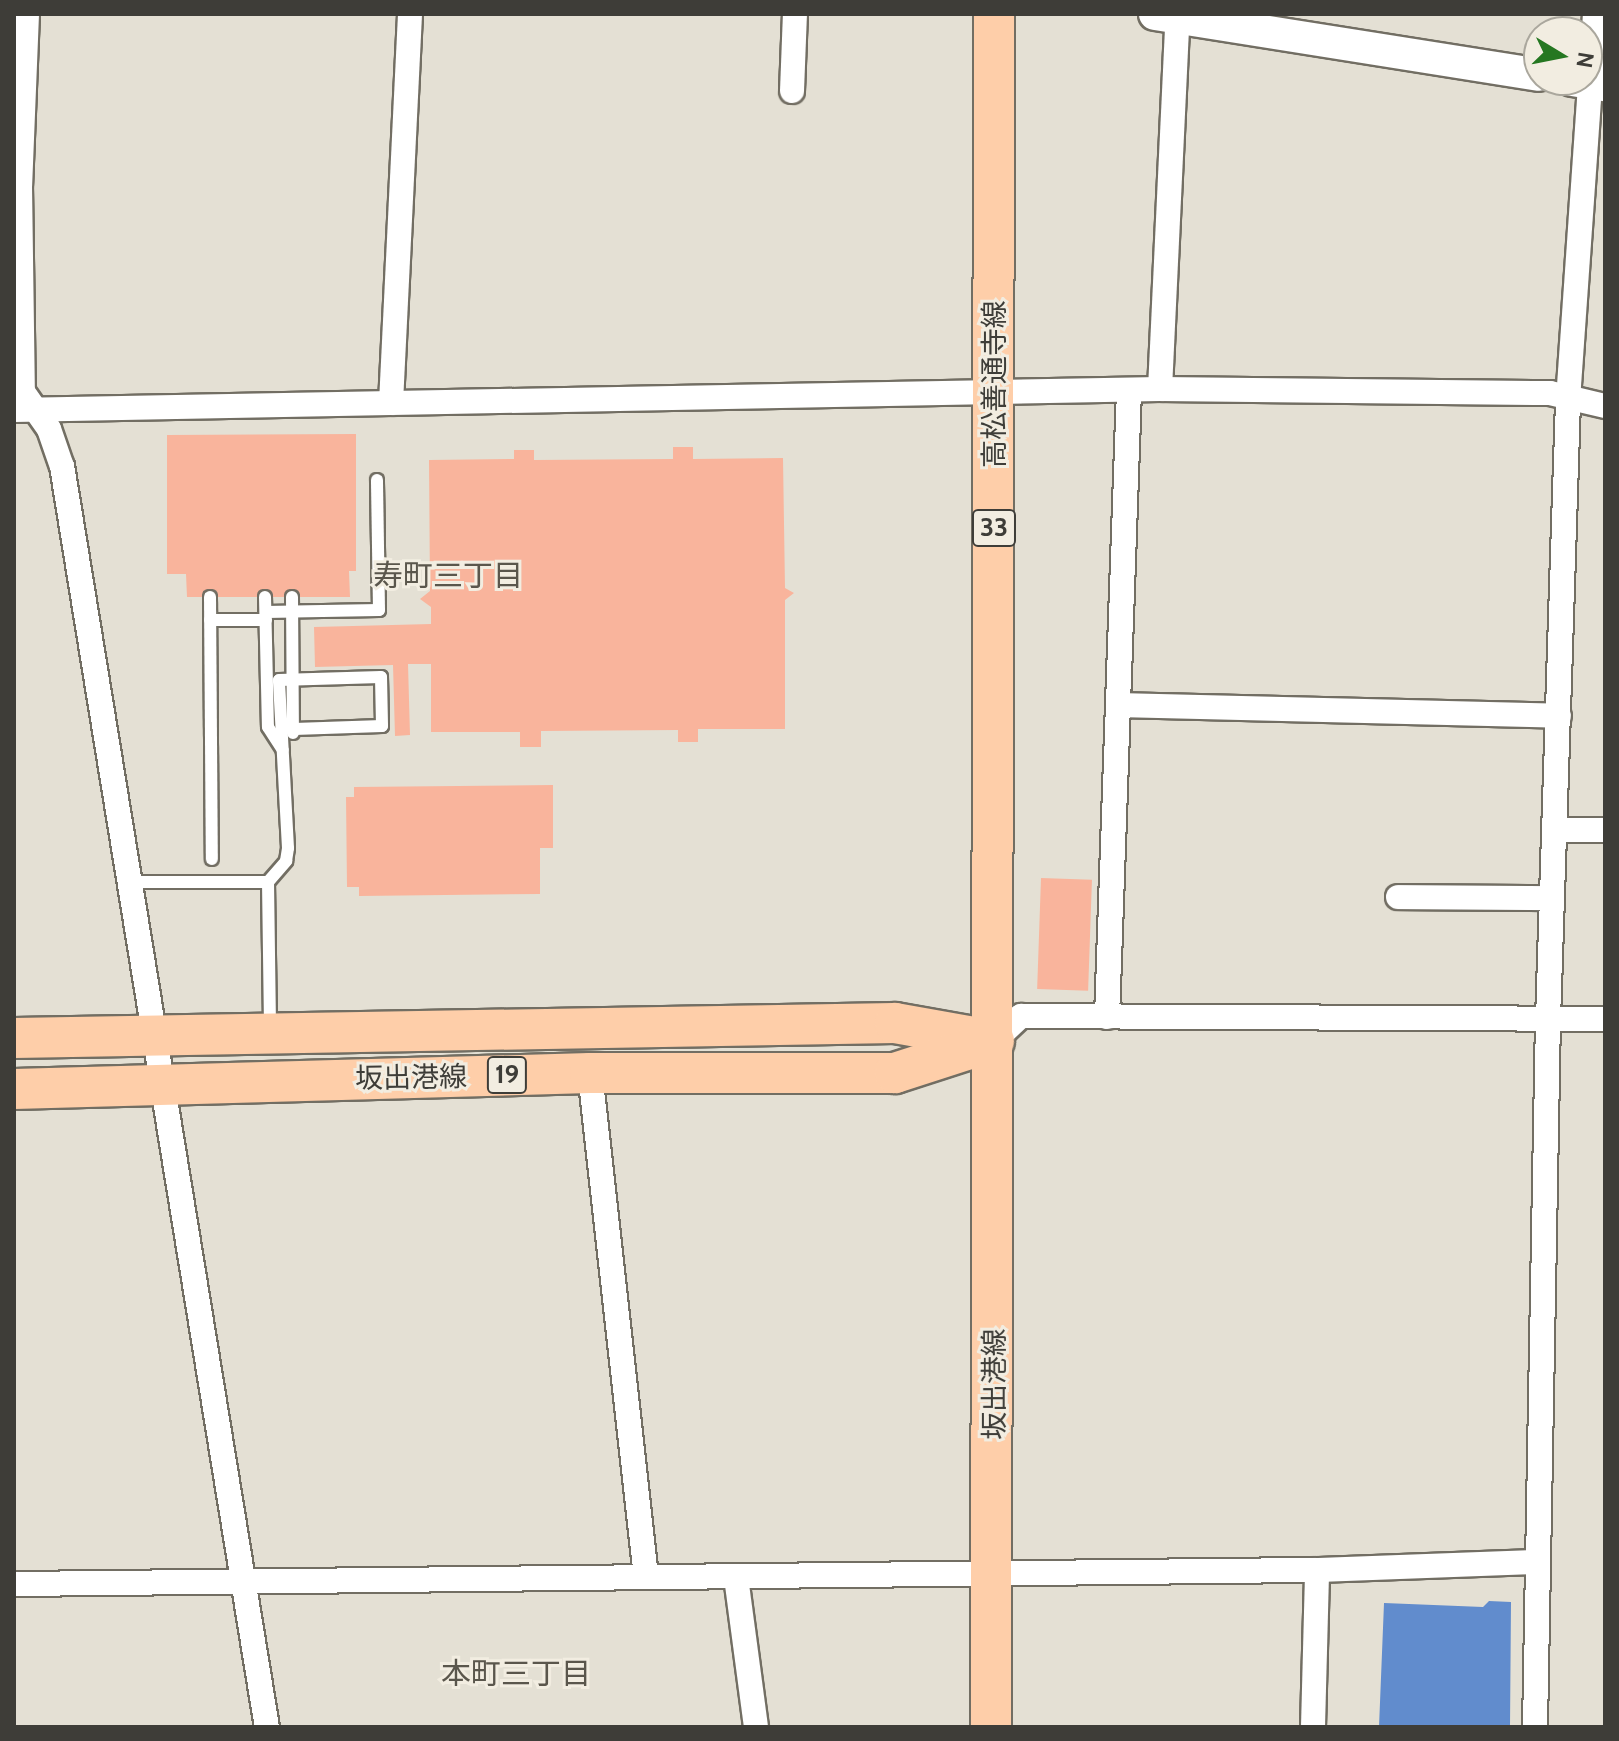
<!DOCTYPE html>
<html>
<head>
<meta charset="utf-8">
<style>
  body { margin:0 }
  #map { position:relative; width:1619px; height:1741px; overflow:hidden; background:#e4e0d4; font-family:Cabin,"Noto Sans JP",sans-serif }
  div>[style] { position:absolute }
  .water>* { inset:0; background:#618ccd }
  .building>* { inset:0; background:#f9b49c; transform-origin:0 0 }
  .roads { filter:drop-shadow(2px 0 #726e63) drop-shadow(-2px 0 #726e63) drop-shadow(0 2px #726e63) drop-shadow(0 -2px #726e63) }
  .service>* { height:12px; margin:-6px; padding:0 6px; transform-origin:6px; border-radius:6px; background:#fff }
  .minor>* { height:24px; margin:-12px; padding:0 12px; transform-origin:12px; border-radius:12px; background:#fff }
  .tertiary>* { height:32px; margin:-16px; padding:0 16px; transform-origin:16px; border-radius:16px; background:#fff }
  .primary>* { height:40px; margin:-20px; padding:0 20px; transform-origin:20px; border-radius:20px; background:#fecea9 }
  span { translate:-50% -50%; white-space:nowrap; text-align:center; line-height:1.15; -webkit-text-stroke:6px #f2ede1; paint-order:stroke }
  .shield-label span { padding:2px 6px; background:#f2ede1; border:2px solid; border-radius:6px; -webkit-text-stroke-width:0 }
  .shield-label { font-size:26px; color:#3e3d38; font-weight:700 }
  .street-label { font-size:28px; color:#3e3d38 }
  .neighbourhood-label { font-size:30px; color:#5a564c }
  .frame { position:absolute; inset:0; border:16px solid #3e3d38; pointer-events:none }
  .north { position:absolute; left:1523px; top:16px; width:80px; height:80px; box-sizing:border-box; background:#f2ede1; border:2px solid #aaa79d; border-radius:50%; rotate:100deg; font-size:22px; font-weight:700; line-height:32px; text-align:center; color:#3e3d38 }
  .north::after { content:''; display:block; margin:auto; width:28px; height:36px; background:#257721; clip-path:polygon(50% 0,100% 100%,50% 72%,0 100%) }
</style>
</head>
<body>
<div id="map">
  <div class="water">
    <i style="clip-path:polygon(1489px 1601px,1511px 1602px,1510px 1727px,1379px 1727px,1384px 1603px,1483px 1607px)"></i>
  </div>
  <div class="building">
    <i style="clip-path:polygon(356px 434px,356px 571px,349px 571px,350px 597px,187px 597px,186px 574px,167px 574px,167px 435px)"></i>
    <i style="clip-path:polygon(673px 447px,693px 447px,693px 459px,783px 458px,785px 588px,794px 593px,785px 600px,785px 729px,698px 729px,698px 742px,678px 742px,678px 730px,541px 731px,541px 747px,520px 747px,520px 732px,431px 732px,431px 664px,408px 664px,410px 735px,395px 736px,393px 665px,315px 667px,314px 627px,431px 624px,431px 607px,420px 599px,430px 591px,429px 460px,514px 459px,514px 450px,534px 450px,534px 460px,673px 459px)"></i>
    <i style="clip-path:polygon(553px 785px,553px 848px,540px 848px,540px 894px,359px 896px,359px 887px,347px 887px,346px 797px,354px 797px,354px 787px)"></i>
    <i style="left:1041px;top:878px;width:51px;height:111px;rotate:2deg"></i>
  </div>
  <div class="roads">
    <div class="service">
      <i style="left:210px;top:597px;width:262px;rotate:89.6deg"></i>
      <i style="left:265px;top:597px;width:130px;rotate:88.7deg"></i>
      <i style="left:268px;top:727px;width:27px;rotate:57deg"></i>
      <i style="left:292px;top:597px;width:136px;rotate:89.6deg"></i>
      <i style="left:266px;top:612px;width:113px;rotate:-1deg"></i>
      <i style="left:379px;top:610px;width:130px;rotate:-90.9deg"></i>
      <i style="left:210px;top:620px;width:56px"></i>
      <i style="left:128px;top:882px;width:140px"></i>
      <i style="left:268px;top:882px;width:28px;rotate:-49deg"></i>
      <i style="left:286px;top:861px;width:13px;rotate:-81deg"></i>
      <i style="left:288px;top:848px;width:168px;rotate:-93.1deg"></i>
      <i style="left:279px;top:680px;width:102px;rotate:-1.7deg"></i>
      <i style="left:381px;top:677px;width:49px;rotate:88.8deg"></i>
      <i style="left:382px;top:726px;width:88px;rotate:178deg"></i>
      <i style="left:268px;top:882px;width:145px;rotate:89.2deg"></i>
    </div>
    <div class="minor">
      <i style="left:27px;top:14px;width:172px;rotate:92.3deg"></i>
      <i style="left:20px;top:186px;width:206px;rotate:89.2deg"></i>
      <i style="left:23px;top:392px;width:45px;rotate:54.9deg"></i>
      <i style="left:49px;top:429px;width:39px;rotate:71deg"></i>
      <i style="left:62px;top:466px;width:1278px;rotate:80.77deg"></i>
      <i style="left:792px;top:91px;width:77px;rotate:-87.8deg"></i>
      <i style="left:1160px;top:389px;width:375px;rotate:-87.3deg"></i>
      <i style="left:391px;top:403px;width:389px;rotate:-87.2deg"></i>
      <i style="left:14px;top:410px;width:1146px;rotate:-1.05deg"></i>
      <i style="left:1160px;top:389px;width:390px;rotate:0.6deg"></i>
      <i style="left:1550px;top:393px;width:57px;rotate:13.3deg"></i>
      <i style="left:1119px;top:705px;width:440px;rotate:1.4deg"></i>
      <i style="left:1555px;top:830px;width:50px"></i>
      <i style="left:1398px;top:897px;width:154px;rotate:0.4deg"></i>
      <i style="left:1107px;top:1017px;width:626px;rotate:-87.99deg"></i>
      <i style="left:994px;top:1041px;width:37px;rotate:-43deg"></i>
      <i style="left:1021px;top:1016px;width:584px;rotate:0.29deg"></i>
      <i style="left:590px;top:1073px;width:507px;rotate:83.66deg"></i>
      <i style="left:736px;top:1577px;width:151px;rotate:82.4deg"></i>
      <i style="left:14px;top:1584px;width:1303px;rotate:-0.62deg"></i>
      <i style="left:1317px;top:1570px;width:219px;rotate:-2.1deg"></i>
      <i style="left:1313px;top:1727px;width:157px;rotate:-88.5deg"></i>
      <i style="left:1535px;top:1727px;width:707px;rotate:-88.95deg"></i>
      <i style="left:1548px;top:1020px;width:620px;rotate:-88.15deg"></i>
      <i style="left:1568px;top:400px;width:387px;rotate:-86deg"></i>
    </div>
    <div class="tertiary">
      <i style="left:1155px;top:14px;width:389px;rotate:9deg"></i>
      <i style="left:1572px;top:80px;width:33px;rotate:9deg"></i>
    </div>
    <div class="primary">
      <i style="left:14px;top:1038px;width:881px;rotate:-0.98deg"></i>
      <i style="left:895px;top:1023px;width:97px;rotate:10.1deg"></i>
      <i style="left:14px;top:1089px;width:576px;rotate:-1.59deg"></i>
      <i style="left:590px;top:1073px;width:305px"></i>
      <i style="left:895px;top:1073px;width:104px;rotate:-17.9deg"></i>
      <i style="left:991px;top:1727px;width:1713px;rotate:-89.9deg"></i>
    </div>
  </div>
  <div class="shield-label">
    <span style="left:994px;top:528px">33</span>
    <span style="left:507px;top:1075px">19</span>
  </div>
  <div class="street-label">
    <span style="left:994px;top:384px;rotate:-90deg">高松善通寺線</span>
    <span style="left:411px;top:1077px;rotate:-1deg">坂出港線</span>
    <span style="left:994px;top:1384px;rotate:-90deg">坂出港線</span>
  </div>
  <div class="neighbourhood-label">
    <span style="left:448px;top:576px">寿町三丁目</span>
    <span style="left:516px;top:1674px">本町三丁目</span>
  </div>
  <div class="frame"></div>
  <div class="north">N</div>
</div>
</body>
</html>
